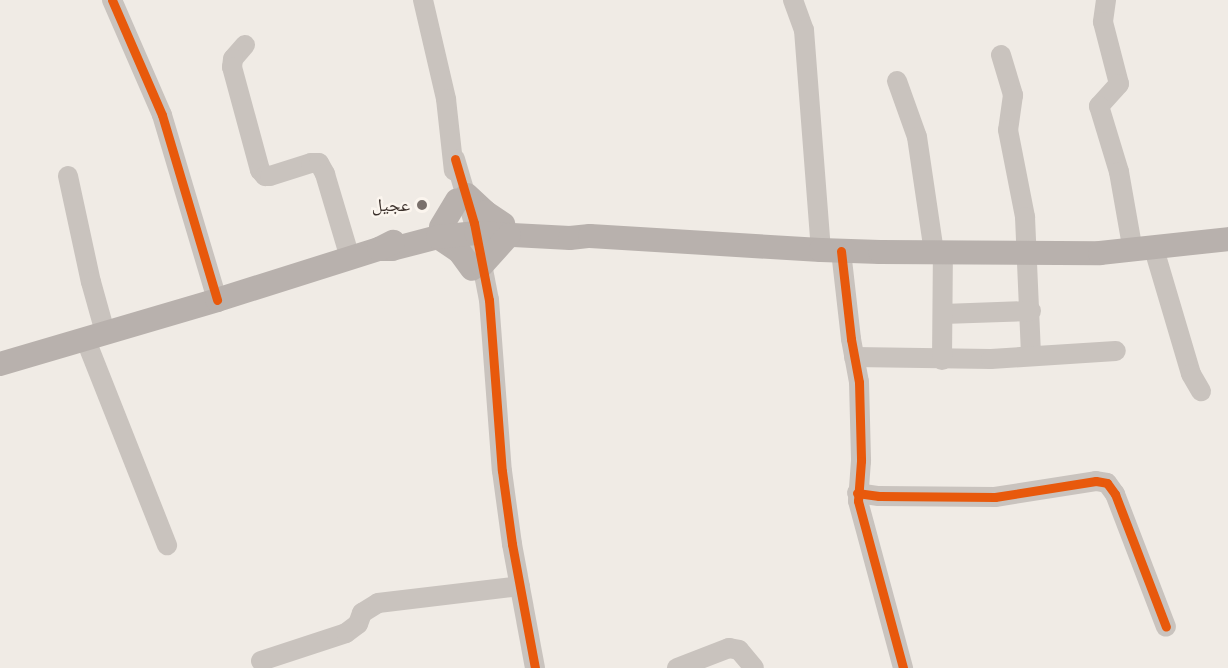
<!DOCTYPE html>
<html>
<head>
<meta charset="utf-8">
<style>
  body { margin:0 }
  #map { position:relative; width:1228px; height:668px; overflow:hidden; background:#f0ebe5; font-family:Poppins,"Noto Naskh Arabic",sans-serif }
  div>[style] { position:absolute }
  .minor>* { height:20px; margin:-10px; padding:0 10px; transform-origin:10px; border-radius:10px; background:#c9c3be }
  .major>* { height:24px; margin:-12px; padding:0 12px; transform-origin:12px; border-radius:12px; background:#b8b1ad }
  .cycleway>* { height:9px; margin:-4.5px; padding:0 4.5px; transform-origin:4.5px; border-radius:4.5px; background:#e8590c }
  .dots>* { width:16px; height:16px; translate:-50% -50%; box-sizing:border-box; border:3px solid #fbf5ee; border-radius:50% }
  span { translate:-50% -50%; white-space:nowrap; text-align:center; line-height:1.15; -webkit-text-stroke:5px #fbf5ee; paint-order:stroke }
  .poi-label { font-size:18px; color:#3b302b }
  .right { translate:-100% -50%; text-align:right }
</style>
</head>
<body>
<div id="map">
  <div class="minor">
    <i style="left:112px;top:0;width:125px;rotate:66.5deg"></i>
    <i style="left:162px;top:115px;width:193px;rotate:73.4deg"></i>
    <i style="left:423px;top:0;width:102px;rotate:76.9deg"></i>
    <i style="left:446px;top:99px;width:72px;rotate:83.7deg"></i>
    <i style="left:793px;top:0;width:32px;rotate:70deg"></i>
    <i style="left:804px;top:30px;width:221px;rotate:85.6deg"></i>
    <i style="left:1106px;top:0;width:22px;rotate:98deg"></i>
    <i style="left:1103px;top:22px;width:64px;rotate:75.5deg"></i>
    <i style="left:1119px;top:84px;width:30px;rotate:132deg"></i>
    <i style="left:1099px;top:106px;width:69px;rotate:73.1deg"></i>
    <i style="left:1119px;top:172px;width:80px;rotate:80deg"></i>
    <i style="left:245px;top:45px;width:18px;rotate:131deg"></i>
    <i style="left:233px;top:59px;width:8px;rotate:97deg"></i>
    <i style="left:232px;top:67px;width:107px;rotate:74.8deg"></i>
    <i style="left:260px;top:170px;width:8px;rotate:50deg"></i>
    <i style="left:265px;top:176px;width:5px"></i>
    <i style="left:270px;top:176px;width:43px;rotate:-17.6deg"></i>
    <i style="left:311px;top:163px;width:8px"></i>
    <i style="left:319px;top:163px;width:13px;rotate:61deg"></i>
    <i style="left:325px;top:174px;width:88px;rotate:73.4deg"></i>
    <i style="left:1001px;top:55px;width:42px;rotate:73.3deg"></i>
    <i style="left:1013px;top:95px;width:35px;rotate:98deg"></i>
    <i style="left:1008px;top:130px;width:89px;rotate:78.9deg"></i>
    <i style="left:1025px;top:217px;width:139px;rotate:87.5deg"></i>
    <i style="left:897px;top:81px;width:59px;rotate:70.3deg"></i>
    <i style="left:917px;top:137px;width:116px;rotate:81.6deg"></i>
    <i style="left:455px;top:159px;width:67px;rotate:73.5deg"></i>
    <i style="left:474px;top:223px;width:78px;rotate:79deg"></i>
    <i style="left:489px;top:300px;width:171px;rotate:85.7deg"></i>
    <i style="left:502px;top:471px;width:74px;rotate:82.2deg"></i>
    <i style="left:512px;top:544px;width:126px;rotate:79.5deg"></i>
    <i style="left:68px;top:176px;width:108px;rotate:77.8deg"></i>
    <i style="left:91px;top:282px;width:52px;rotate:74.4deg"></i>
    <i style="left:1154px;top:249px;width:130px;rotate:73.5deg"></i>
    <i style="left:1191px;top:374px;width:20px;rotate:60deg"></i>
    <i style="left:841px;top:251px;width:89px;rotate:83.5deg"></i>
    <i style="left:851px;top:339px;width:44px;rotate:79.5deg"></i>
    <i style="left:859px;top:382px;width:79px;rotate:88.5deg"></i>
    <i style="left:861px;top:461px;width:40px;rotate:94.3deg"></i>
    <i style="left:858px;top:501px;width:173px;rotate:74.9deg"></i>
    <i style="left:943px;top:314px;width:88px;rotate:-2deg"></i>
    <i style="left:85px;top:338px;width:223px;rotate:68.4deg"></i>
    <i style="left:854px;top:357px;width:137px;rotate:0.8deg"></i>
    <i style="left:991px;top:359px;width:125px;rotate:-3.7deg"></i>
    <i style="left:942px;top:360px;width:108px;rotate:-89.5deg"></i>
    <i style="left:857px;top:493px;width:22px;rotate:8deg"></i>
    <i style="left:879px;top:496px;width:116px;rotate:0.5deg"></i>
    <i style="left:995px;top:497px;width:102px;rotate:-9deg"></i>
    <i style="left:1096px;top:481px;width:11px;rotate:10deg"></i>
    <i style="left:1107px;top:483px;width:14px;rotate:54deg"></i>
    <i style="left:1115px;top:494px;width:142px;rotate:69deg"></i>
    <i style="left:261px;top:661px;width:89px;rotate:-18.2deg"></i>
    <i style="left:346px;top:633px;width:15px;rotate:-37deg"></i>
    <i style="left:358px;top:624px;width:12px;rotate:-70deg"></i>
    <i style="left:362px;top:613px;width:19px;rotate:-32deg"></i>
    <i style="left:378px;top:603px;width:143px;rotate:-6.8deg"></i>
    <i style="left:677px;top:668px;width:56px;rotate:-21deg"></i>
    <i style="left:729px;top:648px;width:10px;rotate:11deg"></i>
    <i style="left:739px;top:650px;width:23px;rotate:50deg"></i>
  </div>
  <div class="major">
    <i style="left:467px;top:195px;width:25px;rotate:43deg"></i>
    <i style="left:485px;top:212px;width:22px;rotate:34deg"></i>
    <i style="left:441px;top:227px;width:31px;rotate:-59deg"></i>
    <i style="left:438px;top:237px;width:25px;rotate:34deg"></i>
    <i style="left:459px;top:251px;width:22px;rotate:54deg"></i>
    <i style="left:379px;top:249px;width:13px"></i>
    <i style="left:392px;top:249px;width:48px;rotate:-14.6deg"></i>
    <i style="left:438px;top:237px;width:38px;rotate:-6deg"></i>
    <i style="left:476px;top:233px;width:94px;rotate:3deg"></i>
    <i style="left:570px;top:238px;width:20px;rotate:-6deg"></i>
    <i style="left:590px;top:236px;width:231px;rotate:3.5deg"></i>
    <i style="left:821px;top:250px;width:59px;rotate:1.9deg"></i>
    <i style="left:880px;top:252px;width:220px;rotate:0.3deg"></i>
    <i style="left:1100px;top:253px;width:129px;rotate:-6.2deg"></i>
    <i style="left:482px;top:265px;width:40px;rotate:-48deg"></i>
    <i style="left:0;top:364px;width:226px;rotate:-16.4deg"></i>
    <i style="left:217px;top:300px;width:170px;rotate:-17.5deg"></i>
    <i style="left:379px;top:249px;width:16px;rotate:-27deg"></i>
  </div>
  <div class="cycleway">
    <i style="left:112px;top:0;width:125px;rotate:66.5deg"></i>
    <i style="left:162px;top:115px;width:193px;rotate:73.4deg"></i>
    <i style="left:455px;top:159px;width:67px;rotate:73.5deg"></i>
    <i style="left:474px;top:223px;width:78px;rotate:79deg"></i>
    <i style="left:489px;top:300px;width:171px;rotate:85.7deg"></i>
    <i style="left:502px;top:471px;width:74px;rotate:82.2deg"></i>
    <i style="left:512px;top:544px;width:126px;rotate:79.5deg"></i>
    <i style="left:841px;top:251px;width:89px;rotate:83.5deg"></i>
    <i style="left:851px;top:339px;width:44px;rotate:79.5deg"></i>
    <i style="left:859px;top:382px;width:79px;rotate:88.5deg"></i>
    <i style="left:861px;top:461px;width:40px;rotate:94.3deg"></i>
    <i style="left:858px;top:501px;width:173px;rotate:74.9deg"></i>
    <i style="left:857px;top:493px;width:22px;rotate:8deg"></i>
    <i style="left:879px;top:496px;width:116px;rotate:0.5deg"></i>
    <i style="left:995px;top:497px;width:102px;rotate:-9deg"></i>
    <i style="left:1096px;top:481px;width:11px;rotate:10deg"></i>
    <i style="left:1107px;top:483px;width:14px;rotate:54deg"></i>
    <i style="left:1115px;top:494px;width:142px;rotate:69deg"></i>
  </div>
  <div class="dots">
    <i style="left:422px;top:205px;background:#7a716c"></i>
  </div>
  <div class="poi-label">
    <span class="right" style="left:410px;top:205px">عجيل</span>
  </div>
</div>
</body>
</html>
